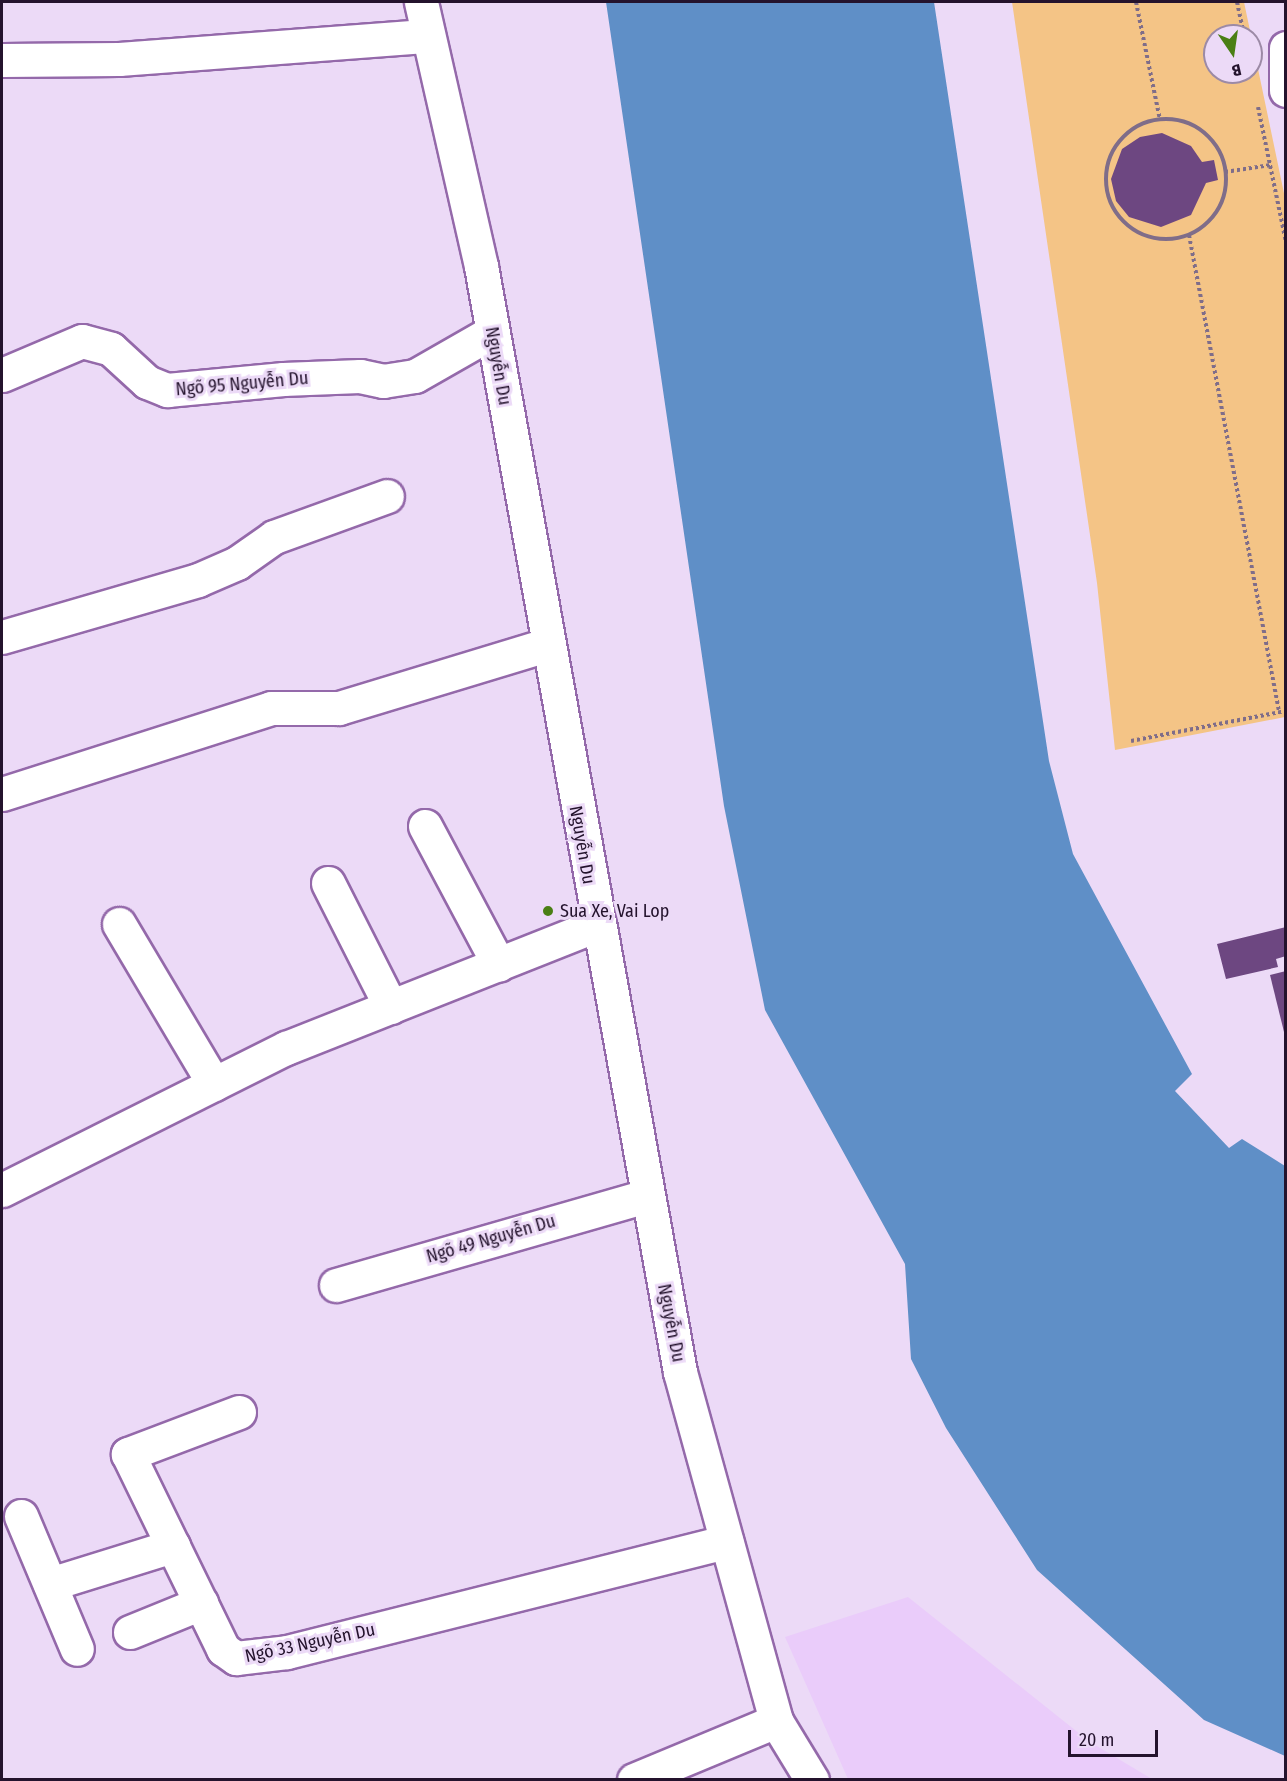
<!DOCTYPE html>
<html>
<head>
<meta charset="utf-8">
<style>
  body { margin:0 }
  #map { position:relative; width:1287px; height:1781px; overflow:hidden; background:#ecdaf7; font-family:"Fira Sans Condensed",sans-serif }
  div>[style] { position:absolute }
  .built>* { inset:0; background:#eaccfa }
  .green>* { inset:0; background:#f4c486 }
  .water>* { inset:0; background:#5f8fc7 }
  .building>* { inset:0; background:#6d4781 }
  .path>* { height:4px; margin-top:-2px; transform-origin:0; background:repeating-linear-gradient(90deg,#7f6d89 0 3px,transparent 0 6px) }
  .path>.ring { margin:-2px; padding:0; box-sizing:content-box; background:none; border:4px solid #7f6d89; border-radius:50% }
  .roads { filter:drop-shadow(2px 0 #9469aa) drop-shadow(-2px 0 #9469aa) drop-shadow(0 2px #9469aa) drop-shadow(0 -2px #9469aa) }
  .minor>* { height:33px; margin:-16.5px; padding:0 16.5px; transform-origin:16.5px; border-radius:16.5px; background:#fff }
  .major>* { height:33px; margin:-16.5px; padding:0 16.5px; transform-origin:16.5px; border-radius:16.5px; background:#fff }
  .dots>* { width:16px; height:16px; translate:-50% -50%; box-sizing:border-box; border:3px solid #ecdaf7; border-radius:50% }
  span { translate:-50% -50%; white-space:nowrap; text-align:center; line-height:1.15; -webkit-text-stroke:6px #ecdaf7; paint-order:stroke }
  .street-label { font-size:18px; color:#24132d }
  .poi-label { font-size:18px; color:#24132d }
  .left { translate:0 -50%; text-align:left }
  .frame { position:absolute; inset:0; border:3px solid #24132d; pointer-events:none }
  .north { position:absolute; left:1203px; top:24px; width:60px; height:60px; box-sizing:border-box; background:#ecdaf7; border:2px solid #9c8aa6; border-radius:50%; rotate:167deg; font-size:16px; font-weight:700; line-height:24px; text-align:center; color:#24132d }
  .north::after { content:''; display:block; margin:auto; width:21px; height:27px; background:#4a7f14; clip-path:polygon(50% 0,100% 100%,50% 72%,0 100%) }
  .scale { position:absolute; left:1068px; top:1730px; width:90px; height:27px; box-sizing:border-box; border:3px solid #24132d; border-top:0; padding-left:8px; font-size:18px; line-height:21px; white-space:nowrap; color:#24132d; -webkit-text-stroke:4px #ecdaf7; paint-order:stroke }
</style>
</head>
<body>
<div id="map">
  <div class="built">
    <i style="clip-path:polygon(908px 1597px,1090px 1742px,1152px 1779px,848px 1779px,785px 1637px)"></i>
  </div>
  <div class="green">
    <i style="clip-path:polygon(evenodd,1012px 2px,1244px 2px,1285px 198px,1285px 717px,1115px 750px,1097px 583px,1012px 2px,1215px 36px,1251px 36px,1251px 72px,1215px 72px,1215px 36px)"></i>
  </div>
  <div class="water">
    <i style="clip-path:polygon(606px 2px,934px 2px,1049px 761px,1073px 854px,1192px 1074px,1175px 1091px,1229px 1148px,1242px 1139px,1285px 1166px,1285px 1756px,1204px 1720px,1037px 1570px,946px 1428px,911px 1359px,905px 1264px,765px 1010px,724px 806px)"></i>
  </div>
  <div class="building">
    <i style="clip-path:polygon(1162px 133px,1191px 146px,1202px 162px,1214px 160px,1218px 180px,1206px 183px,1191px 215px,1161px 227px,1129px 217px,1116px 201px,1111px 179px,1122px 149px,1140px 137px)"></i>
    <i style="clip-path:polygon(1286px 927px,1286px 956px,1276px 959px,1278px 967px,1226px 979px,1217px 944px)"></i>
    <i style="clip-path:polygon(1286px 971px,1286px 1036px,1285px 1036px,1270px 975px)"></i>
  </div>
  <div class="path">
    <i style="left:1136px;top:2px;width:120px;rotate:78.5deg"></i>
    <i style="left:1237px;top:2px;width:35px;rotate:78deg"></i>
    <i style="left:1258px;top:107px;width:138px;rotate:78.3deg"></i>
    <i class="ring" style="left:1106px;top:119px;width:116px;height:116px"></i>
    <i style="left:1225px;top:172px;width:46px;rotate:-8.8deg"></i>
    <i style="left:1189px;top:235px;width:485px;rotate:79.3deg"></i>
    <i style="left:1131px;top:741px;width:158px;rotate:-11deg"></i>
  </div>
  <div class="roads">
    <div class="minor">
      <i style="left:1286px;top:48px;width:42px;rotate:90deg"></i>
      <i style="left:2px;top:60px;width:117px;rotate:-0.5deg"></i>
      <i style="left:119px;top:59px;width:310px;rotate:-4.3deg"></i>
      <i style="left:2px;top:375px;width:87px;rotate:-23deg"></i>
      <i style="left:82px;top:341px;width:30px;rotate:15deg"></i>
      <i style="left:111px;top:349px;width:49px;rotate:42.5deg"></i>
      <i style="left:147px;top:382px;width:22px;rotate:22deg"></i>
      <i style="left:167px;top:390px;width:117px;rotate:-5.4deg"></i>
      <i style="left:283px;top:379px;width:77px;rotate:-2.2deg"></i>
      <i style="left:360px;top:376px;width:24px;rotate:12deg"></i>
      <i style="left:383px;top:381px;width:32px;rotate:-9deg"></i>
      <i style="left:415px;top:376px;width:89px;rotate:-29.7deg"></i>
      <i style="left:2px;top:637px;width:204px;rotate:-16.2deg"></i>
      <i style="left:198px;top:580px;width:43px;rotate:-23.6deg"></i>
      <i style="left:237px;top:563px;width:45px;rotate:-35.1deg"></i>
      <i style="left:274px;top:537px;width:120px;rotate:-19.9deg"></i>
      <i style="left:2px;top:794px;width:282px;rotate:-17.7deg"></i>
      <i style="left:271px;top:708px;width:68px"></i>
      <i style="left:339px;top:708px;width:217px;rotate:-16.9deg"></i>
      <i style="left:425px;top:826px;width:157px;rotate:62deg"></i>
      <i style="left:328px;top:883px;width:139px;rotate:63.1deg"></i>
      <i style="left:119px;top:924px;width:186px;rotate:59.3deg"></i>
      <i style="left:2px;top:1190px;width:318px;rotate:-26.6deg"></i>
      <i style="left:286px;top:1048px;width:334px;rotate:-21.6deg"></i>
      <i style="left:336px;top:1285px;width:323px;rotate:-16deg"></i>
      <i style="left:239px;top:1412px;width:119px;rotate:159.3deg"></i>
      <i style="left:128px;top:1454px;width:217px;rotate:64deg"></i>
      <i style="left:223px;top:1649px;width:16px;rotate:35deg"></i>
      <i style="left:236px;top:1658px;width:51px;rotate:-6.7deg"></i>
      <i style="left:287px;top:1652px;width:453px;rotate:-14.1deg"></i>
      <i style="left:21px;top:1516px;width:144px;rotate:67.2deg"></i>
      <i style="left:50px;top:1584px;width:129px;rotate:-17.2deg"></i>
      <i style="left:130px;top:1632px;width:77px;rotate:-22.2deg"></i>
      <i style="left:634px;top:1780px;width:154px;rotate:-22.6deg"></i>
    </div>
    <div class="major">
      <i style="left:421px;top:2px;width:271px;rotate:77.2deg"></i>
      <i style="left:481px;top:266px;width:1124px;rotate:79.8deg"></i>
      <i style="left:680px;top:1372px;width:362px;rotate:74.6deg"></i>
      <i style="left:776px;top:1721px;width:69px;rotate:58.6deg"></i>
    </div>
  </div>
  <div class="dots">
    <i style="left:548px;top:911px;background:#4a7f14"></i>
  </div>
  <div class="street-label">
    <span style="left:498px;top:366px;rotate:80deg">Nguyễn Du</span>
    <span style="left:242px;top:384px;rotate:-5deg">Ngõ 95 Nguyễn Du</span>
    <span style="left:582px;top:845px;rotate:80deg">Nguyễn Du</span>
    <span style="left:491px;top:1239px;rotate:-16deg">Ngõ 49 Nguyễn Du</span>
    <span style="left:671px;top:1323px;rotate:79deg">Nguyễn Du</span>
    <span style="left:310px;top:1643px;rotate:-12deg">Ngõ 33 Nguyễn Du</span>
  </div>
  <div class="poi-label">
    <span class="left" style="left:560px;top:911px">Sua Xe, Vai Lop</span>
  </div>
  <div class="frame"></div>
  <div class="north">B</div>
  <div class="scale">20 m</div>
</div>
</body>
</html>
